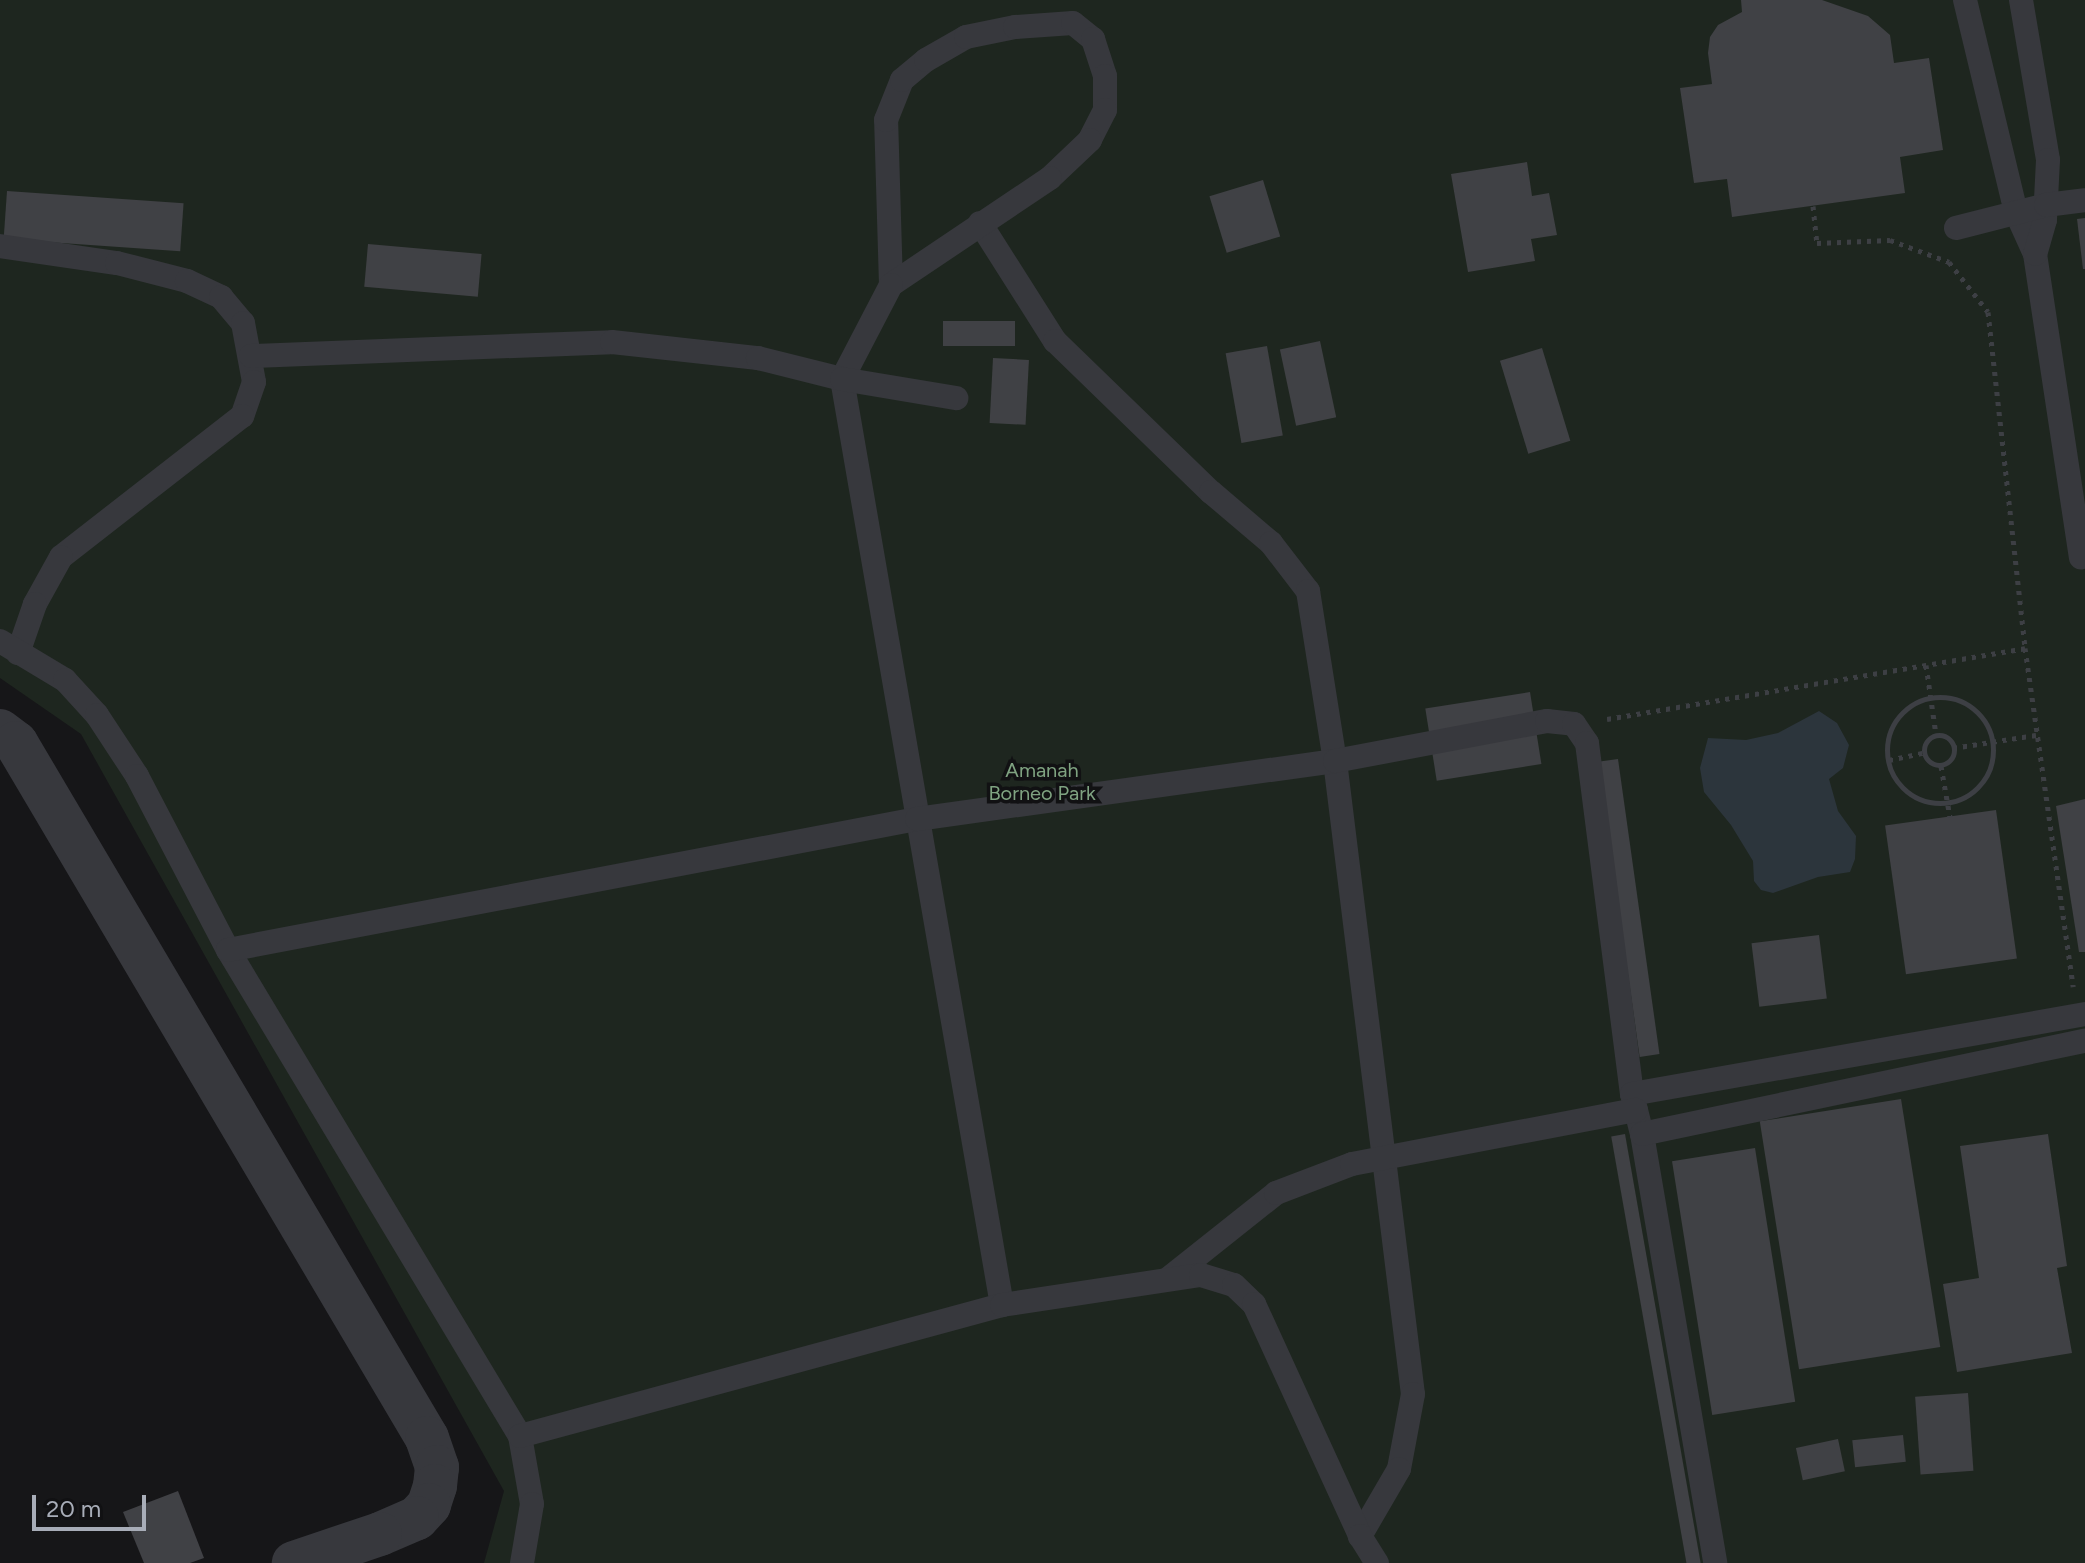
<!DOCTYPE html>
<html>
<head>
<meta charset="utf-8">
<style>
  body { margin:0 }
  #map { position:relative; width:2085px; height:1563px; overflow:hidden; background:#161618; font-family:Figtree,sans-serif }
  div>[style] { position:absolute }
  .green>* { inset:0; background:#1e261f }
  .water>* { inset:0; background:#2c353c }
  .building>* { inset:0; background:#404145; transform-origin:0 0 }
  .path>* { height:5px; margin-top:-2.5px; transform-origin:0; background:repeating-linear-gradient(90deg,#3d3f44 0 4px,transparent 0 10px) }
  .path>.ring { margin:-2.5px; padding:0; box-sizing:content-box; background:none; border:5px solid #3d3f44; border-radius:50% }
  .lane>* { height:24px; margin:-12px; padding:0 12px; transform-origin:12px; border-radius:12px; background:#37383d }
  .street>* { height:44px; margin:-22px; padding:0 22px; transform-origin:22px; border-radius:22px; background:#37383d }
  span { translate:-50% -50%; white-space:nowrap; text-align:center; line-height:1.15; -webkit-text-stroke:7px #111113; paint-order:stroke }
  .park-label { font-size:20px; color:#7fa381 }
  .scale { position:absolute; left:32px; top:1495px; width:114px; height:36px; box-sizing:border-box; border:4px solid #a8adb8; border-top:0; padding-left:10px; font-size:24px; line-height:28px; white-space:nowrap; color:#a8adb8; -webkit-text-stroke:6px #111113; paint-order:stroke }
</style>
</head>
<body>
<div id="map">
  <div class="green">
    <i style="clip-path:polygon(0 0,2085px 0,2085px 1563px,484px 1563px,504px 1491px,81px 734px,0 678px)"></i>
  </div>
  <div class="water">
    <i style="clip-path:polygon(1819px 711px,1837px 723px,1849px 745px,1843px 768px,1829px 779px,1838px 811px,1856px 836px,1855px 859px,1850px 872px,1818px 877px,1773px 893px,1761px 890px,1754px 881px,1753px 861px,1731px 825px,1704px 792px,1700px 768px,1708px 738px,1746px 740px,1778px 733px)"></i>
  </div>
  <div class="building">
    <i style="clip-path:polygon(1741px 0,1822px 0,1868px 16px,1890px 35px,1894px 63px,1929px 58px,1943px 150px,1900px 157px,1905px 193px,1732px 217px,1727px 179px,1694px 183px,1680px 88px,1712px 84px,1708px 53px,1710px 37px,1718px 25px,1742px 12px)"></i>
    <i style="clip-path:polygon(1527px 162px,1532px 196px,1549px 193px,1557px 235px,1531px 239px,1535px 261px,1468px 272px,1451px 174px)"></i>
    <i style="left:1263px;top:180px;width:59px;height:56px;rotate:73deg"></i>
    <i style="left:7px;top:191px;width:177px;height:48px;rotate:4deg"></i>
    <i style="clip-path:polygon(2085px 218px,2085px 269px,2083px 269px,2077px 219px)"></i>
    <i style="left:368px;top:244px;width:114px;height:43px;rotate:5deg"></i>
    <i style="left:943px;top:321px;width:72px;height:25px"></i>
    <i style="left:1320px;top:341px;width:78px;height:41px;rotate:78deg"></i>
    <i style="left:1267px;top:346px;width:91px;height:42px;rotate:80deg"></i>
    <i style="left:1542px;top:348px;width:97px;height:44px;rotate:73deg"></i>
    <i style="left:993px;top:358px;width:36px;height:65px;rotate:3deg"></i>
    <i style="left:1530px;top:692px;width:73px;height:106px;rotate:81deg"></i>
    <i style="left:1618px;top:759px;width:298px;height:20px;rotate:82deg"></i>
    <i style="clip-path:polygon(2085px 799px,2085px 952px,2079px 952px,2056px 806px)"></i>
    <i style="left:1996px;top:810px;width:150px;height:112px;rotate:82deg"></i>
    <i style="left:1819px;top:935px;width:64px;height:68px;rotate:83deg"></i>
    <i style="left:1901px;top:1099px;width:251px;height:143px;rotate:81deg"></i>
    <i style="left:1625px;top:1134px;width:436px;height:14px;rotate:80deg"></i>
    <i style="clip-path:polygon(2048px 1134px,2067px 1266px,2057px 1268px,2072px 1353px,1957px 1372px,1943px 1284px,1979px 1278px,1960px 1146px)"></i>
    <i style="left:1755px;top:1148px;width:257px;height:84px;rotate:81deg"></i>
    <i style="left:1968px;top:1393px;width:78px;height:53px;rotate:86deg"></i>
    <i style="left:1903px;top:1435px;width:27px;height:51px;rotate:84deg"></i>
    <i style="left:1838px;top:1439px;width:33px;height:43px;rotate:78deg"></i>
    <i style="clip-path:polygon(178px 1491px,204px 1558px,190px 1563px,144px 1563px,123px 1512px)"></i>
  </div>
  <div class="path">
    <i style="left:1813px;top:206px;width:37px;rotate:84deg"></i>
    <i style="left:1817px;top:243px;width:73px;rotate:-2.4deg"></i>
    <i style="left:1890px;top:240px;width:63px;rotate:20.4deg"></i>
    <i style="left:1949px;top:262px;width:63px;rotate:52deg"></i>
    <i style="left:1988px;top:312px;width:338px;rotate:83.7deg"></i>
    <i style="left:1926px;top:665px;width:70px;rotate:81.8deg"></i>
    <i class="ring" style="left:1887px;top:697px;width:101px;height:101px"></i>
    <i style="left:1607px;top:719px;width:424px;rotate:-9.6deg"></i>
    <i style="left:2025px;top:648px;width:342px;rotate:81.9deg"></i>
    <i class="ring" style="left:1924px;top:735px;width:25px;height:25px"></i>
    <i style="left:1953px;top:748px;width:84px;rotate:-8.9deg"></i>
    <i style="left:1889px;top:760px;width:38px;rotate:-12deg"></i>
    <i style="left:1941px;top:766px;width:52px;rotate:80deg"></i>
  </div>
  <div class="lane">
    <i style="left:1965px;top:0;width:218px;rotate:76.5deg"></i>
    <i style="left:2016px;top:212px;width:46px;rotate:65.7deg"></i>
    <i style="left:2035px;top:254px;width:307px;rotate:81.4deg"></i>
    <i style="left:2021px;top:0;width:162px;rotate:80.4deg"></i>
    <i style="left:2048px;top:160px;width:60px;rotate:92.9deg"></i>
    <i style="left:2045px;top:220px;width:35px;rotate:106deg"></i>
    <i style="left:980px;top:223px;width:140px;rotate:57.6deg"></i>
    <i style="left:1055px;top:341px;width:217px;rotate:44.1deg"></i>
    <i style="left:1211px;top:492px;width:79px;rotate:40.4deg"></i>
    <i style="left:1271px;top:543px;width:61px;rotate:52.4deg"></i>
    <i style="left:1308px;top:591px;width:172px;rotate:81deg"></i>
    <i style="left:1335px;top:761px;width:638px;rotate:82.98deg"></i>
    <i style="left:1413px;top:1394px;width:76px;rotate:100.6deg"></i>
    <i style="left:1399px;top:1469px;width:78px;rotate:120.2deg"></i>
    <i style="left:1956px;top:228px;width:93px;rotate:-14.3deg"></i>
    <i style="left:2046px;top:205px;width:39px;rotate:-7deg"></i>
    <i style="left:0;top:246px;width:118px;rotate:8.3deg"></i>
    <i style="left:117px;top:263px;width:72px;rotate:14.4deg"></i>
    <i style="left:187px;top:281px;width:38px;rotate:25deg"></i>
    <i style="left:221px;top:297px;width:34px;rotate:50deg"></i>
    <i style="left:243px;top:323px;width:60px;rotate:79.4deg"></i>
    <i style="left:254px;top:382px;width:36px;rotate:109deg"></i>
    <i style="left:242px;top:416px;width:229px;rotate:142.1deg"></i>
    <i style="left:61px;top:557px;width:54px;rotate:119deg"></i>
    <i style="left:35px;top:604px;width:52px;rotate:109.1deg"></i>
    <i style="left:891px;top:285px;width:165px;rotate:-91.7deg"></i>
    <i style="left:886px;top:120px;width:43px;rotate:-68.2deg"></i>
    <i style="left:902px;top:80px;width:31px;rotate:-40deg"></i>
    <i style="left:926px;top:60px;width:46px;rotate:-29.9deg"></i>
    <i style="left:966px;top:37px;width:50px;rotate:-11.5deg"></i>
    <i style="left:1015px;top:27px;width:58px;rotate:-3.9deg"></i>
    <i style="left:1073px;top:23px;width:26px;rotate:39deg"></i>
    <i style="left:1093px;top:39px;width:39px;rotate:72deg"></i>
    <i style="left:1105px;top:76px;width:34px;rotate:90deg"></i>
    <i style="left:1105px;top:110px;width:34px;rotate:117deg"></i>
    <i style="left:1090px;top:140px;width:55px;rotate:136.5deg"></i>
    <i style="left:1050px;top:178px;width:192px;rotate:146.1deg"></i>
    <i style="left:891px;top:285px;width:106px;rotate:117.5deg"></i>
    <i style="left:842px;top:379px;width:940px;rotate:80.2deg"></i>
    <i style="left:251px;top:356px;width:361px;rotate:-2.2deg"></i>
    <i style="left:612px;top:342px;width:147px;rotate:6.3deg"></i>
    <i style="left:758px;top:358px;width:87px;rotate:14deg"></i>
    <i style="left:842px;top:379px;width:116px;rotate:9.5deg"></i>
    <i style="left:0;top:641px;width:76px;rotate:31deg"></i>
    <i style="left:65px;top:680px;width:47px;rotate:47.6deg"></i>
    <i style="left:97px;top:715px;width:73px;rotate:56.7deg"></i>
    <i style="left:137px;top:776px;width:196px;rotate:62.4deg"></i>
    <i style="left:228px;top:950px;width:567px;rotate:59deg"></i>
    <i style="left:520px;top:1436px;width:69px;rotate:80deg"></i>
    <i style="left:532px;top:1504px;width:60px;rotate:99.6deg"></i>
    <i style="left:228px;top:950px;width:701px;rotate:-10.77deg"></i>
    <i style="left:917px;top:819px;width:422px;rotate:-7.9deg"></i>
    <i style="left:1335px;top:761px;width:216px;rotate:-10.7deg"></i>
    <i style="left:1547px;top:721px;width:27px;rotate:6deg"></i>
    <i style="left:1574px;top:724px;width:23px;rotate:56deg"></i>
    <i style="left:1587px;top:743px;width:354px;rotate:82.7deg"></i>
    <i style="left:1632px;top:1094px;width:41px;rotate:76deg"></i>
    <i style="left:1642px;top:1134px;width:435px;rotate:80.3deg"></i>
    <i style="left:1632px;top:1094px;width:460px;rotate:-10deg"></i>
    <i style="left:1642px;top:1134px;width:453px;rotate:-11.9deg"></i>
    <i style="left:1168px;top:1279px;width:138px;rotate:-38.5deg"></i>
    <i style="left:1276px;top:1193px;width:81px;rotate:-20.9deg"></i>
    <i style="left:1352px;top:1164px;width:289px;rotate:-10.8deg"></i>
    <i style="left:520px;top:1436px;width:499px;rotate:-15.2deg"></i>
    <i style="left:1002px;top:1305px;width:201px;rotate:-8.6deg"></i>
    <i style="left:1201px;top:1275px;width:34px;rotate:17deg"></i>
    <i style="left:1234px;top:1285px;width:28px;rotate:44deg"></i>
    <i style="left:1254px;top:1304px;width:255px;rotate:65.4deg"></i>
    <i style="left:1360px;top:1536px;width:32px;rotate:58deg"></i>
  </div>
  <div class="street">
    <i style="left:0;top:731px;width:20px;rotate:37deg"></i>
    <i style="left:16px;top:743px;width:807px;rotate:59.4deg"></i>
    <i style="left:427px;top:1438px;width:31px;rotate:71deg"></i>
    <i style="left:437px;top:1467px;width:19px;rotate:96deg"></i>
    <i style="left:435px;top:1486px;width:20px;rotate:108deg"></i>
    <i style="left:429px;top:1505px;width:18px;rotate:133deg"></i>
    <i style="left:417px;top:1518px;width:40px;rotate:156.6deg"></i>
    <i style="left:380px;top:1534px;width:91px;rotate:161.4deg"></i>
  </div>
  <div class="park-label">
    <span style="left:1042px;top:782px">Amanah<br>Borneo Park</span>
  </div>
  <div class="scale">20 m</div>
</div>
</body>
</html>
